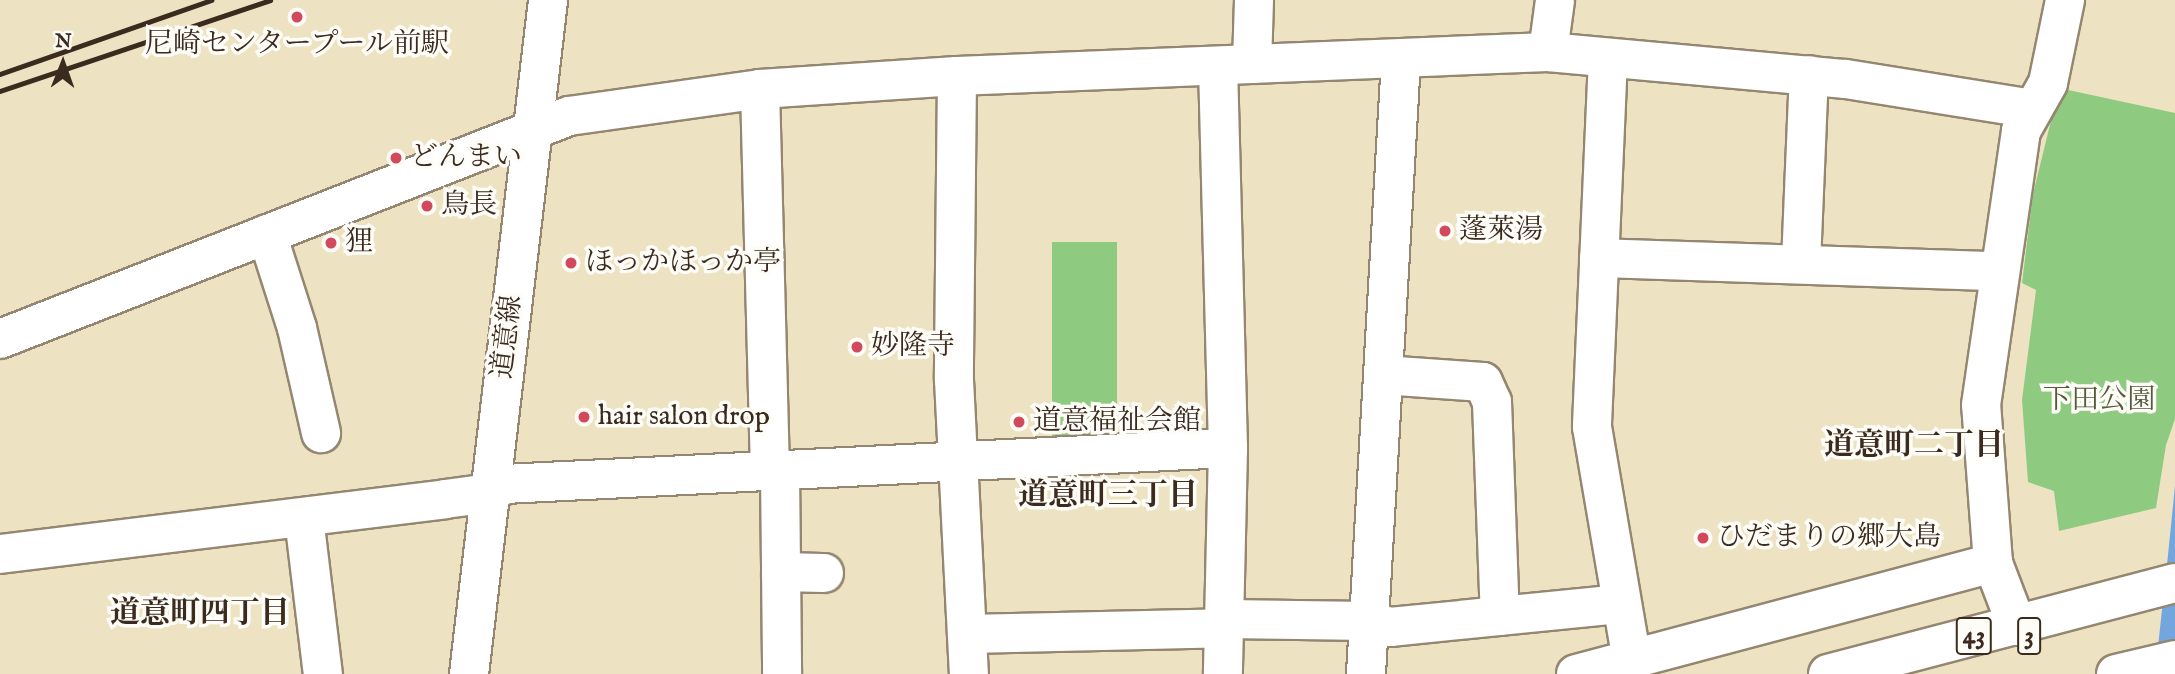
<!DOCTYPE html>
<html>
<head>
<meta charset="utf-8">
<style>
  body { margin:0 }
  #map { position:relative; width:2175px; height:674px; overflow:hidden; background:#ede3c2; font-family:"IM FELL English","Noto Serif JP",serif }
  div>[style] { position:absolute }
  .green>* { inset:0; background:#8ecb81; transform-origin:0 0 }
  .water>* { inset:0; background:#73a6df }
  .roads { filter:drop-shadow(2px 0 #948670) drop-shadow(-2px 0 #948670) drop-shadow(0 2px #948670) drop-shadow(0 -2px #948670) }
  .minor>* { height:38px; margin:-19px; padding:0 19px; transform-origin:19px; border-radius:19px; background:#fff }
  .highway>* { height:38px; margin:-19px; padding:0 19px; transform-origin:19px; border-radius:19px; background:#fff }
  .rail>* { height:5px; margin:-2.5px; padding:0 2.5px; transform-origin:2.5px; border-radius:2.5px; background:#3b2a1e }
  .dots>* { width:19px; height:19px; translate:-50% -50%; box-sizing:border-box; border:4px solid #fdfcf7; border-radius:50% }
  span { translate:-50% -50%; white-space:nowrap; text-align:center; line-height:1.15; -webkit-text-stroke:7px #fdfcf7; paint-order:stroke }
  .shield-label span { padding:2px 5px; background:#fdfcf7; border:2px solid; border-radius:5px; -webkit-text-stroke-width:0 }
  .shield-label { font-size:26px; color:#3b2a1e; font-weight:700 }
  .poi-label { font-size:28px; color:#3b2a1e }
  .left { translate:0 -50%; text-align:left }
  .street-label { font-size:28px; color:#3b2a1e }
  .park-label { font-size:28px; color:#545a3c }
  .neighbourhood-label { font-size:30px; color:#3b2a1e; font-weight:700 }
  .north { position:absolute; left:28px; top:28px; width:70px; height:70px; -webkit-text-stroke:5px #fdfcf7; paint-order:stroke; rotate:1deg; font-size:19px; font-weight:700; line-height:28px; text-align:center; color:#3b2a1e }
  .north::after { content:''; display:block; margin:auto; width:24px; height:32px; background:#3b2a1e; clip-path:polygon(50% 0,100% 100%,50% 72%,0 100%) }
</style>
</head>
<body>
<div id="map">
  <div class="green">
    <i style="clip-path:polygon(2059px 88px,2175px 113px,2175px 419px,2166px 445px,2156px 508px,2059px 531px,2054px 491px,2028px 482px,2022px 400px,2036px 290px,2022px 283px,2033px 194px)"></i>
    <i style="left:1052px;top:242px;width:65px;height:207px"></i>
  </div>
  <div class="water">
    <i style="clip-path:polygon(2175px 486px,2175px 674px,2155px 674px,2168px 555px)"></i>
  </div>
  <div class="roads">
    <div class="minor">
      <i style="left:1548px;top:52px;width:52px;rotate:-82.3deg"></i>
      <i style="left:1608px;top:58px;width:369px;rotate:92.5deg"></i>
      <i style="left:1592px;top:427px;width:237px;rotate:80.3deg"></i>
      <i style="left:1252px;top:64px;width:64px;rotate:-88.2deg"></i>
      <i style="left:1218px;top:66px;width:382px;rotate:88.5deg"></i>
      <i style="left:1228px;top:448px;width:226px;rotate:91.3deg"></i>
      <i style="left:957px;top:76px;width:304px;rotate:90.6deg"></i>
      <i style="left:954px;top:380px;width:294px;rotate:87.1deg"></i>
      <i style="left:760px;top:89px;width:383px;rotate:88.5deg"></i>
      <i style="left:267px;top:234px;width:99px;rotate:72.3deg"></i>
      <i style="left:297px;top:328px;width:108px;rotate:77.1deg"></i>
      <i style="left:1599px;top:258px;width:401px;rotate:1.9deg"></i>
      <i style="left:1801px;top:263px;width:188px;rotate:-87.6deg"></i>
      <i style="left:0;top:339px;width:611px;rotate:-21.4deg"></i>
      <i style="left:569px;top:116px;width:193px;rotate:-8deg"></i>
      <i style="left:760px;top:89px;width:197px;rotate:-3.8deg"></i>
      <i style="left:957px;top:76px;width:591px;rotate:-2.33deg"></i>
      <i style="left:1548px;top:52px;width:299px;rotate:5.2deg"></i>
      <i style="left:1846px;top:79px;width:189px;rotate:9.1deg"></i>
      <i style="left:1383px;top:375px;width:100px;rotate:4deg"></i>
      <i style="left:1483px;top:382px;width:22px;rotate:66deg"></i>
      <i style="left:1492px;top:402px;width:214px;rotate:87.9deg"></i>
      <i style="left:780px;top:471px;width:203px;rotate:89.4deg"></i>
      <i style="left:304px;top:518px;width:157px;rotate:83.1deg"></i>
      <i style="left:0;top:554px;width:448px;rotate:-7deg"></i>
      <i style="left:445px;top:499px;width:45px;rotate:-7.6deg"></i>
      <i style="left:490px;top:493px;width:17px;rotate:-31deg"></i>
      <i style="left:505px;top:484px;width:724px;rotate:-2.85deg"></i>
      <i style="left:781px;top:572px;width:43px;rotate:1.3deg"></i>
      <i style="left:1225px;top:619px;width:144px;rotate:0.8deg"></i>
      <i style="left:1369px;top:621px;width:22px;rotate:16deg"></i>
      <i style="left:1390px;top:627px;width:230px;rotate:-5.7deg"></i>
      <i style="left:2017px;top:626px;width:67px;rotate:-110.9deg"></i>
      <i style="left:1993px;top:563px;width:158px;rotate:-94.3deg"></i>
      <i style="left:1981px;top:405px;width:277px;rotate:-81.7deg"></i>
      <i style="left:2021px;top:131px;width:55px;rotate:-60.6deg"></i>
      <i style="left:2048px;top:83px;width:85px;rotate:-78.4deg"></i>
      <i style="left:968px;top:634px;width:256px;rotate:-1.3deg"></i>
      <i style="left:469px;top:674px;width:679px;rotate:-83.31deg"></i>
      <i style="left:1366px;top:674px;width:616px;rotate:-86.74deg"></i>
      <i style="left:1576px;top:674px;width:432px;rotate:-14.9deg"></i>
    </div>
    <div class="highway">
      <i style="left:1828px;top:674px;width:359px;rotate:-14.7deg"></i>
      <i style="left:2116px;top:674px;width:61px;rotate:-13.3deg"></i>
    </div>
  </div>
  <div class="rail">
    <i style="left:0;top:74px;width:224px;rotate:-19.3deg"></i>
    <i style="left:0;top:91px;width:285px;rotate:-18.6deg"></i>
  </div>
  <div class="dots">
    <i style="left:297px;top:17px;background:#d1495b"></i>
    <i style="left:396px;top:158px;background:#d1495b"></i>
    <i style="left:427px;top:206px;background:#d1495b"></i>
    <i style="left:1445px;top:231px;background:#d1495b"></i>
    <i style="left:331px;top:243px;background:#d1495b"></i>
    <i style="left:571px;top:263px;background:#d1495b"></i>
    <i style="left:857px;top:347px;background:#d1495b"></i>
    <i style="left:584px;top:417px;background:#d1495b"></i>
    <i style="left:1019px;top:422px;background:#d1495b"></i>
    <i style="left:1703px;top:538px;background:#d1495b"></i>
  </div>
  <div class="shield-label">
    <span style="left:1974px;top:636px">43</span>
    <span style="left:2029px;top:636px">3</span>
  </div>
  <div class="poi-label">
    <span style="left:297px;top:45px">尼崎センタープール前駅</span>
    <span class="left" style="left:410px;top:158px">どんまい</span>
    <span class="left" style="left:441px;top:206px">鳥長</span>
    <span class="left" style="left:1459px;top:231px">蓬萊湯</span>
    <span class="left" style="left:345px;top:243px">狸</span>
    <span class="left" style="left:585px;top:263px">ほっかほっか亭</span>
    <span class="left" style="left:871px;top:347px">妙隆寺</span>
    <span class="left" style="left:598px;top:417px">hair salon drop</span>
    <span class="left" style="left:1033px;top:422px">道意福祉会館</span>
    <span class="left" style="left:1717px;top:538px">ひだまりの郷大島</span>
  </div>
  <div class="street-label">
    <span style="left:508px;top:337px;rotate:-83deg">道意線</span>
  </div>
  <div class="park-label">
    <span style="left:2099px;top:401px">下田公園</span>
  </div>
  <div class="neighbourhood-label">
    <span style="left:1914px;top:446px">道意町二丁目</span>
    <span style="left:1108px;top:496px">道意町三丁目</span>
    <span style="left:200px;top:614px">道意町四丁目</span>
  </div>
  <div class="north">N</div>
</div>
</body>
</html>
